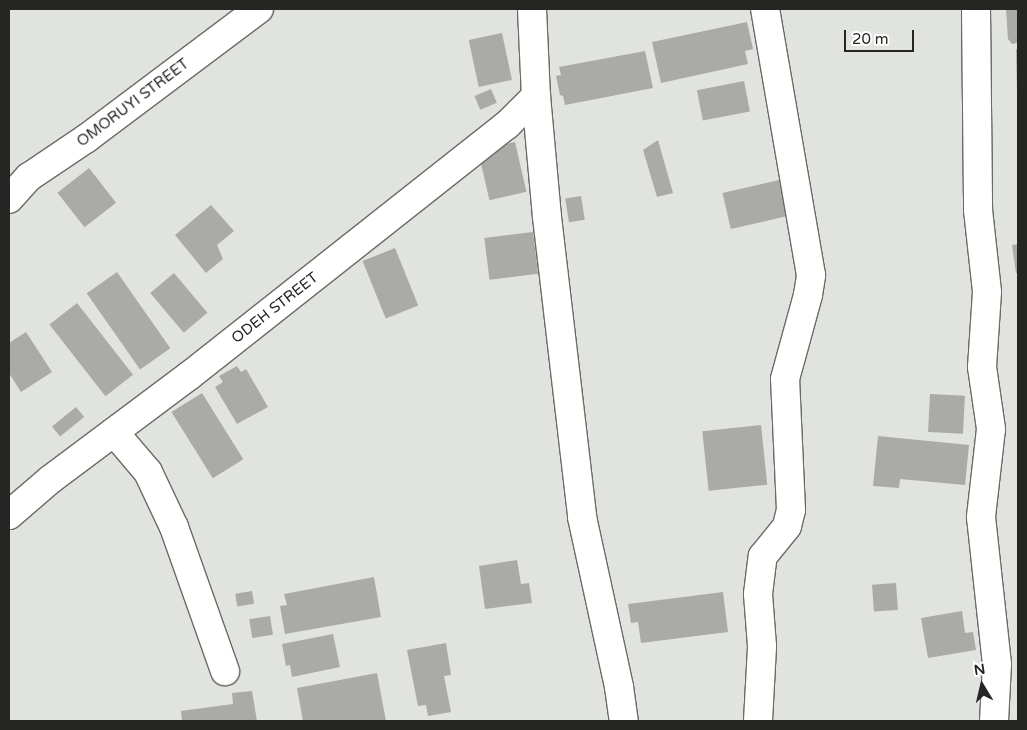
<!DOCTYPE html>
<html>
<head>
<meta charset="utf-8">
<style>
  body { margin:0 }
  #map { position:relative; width:1027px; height:730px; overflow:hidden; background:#e1e3de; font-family:"Varela Round",sans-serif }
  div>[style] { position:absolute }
  .building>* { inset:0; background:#aaaba6; transform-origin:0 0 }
  .roads { filter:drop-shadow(1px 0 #696b66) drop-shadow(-1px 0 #696b66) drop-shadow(0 1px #696b66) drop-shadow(0 -1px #696b66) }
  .minor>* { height:28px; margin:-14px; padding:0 14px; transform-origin:14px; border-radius:14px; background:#fff }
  span { translate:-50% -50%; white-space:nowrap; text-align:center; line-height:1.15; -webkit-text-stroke:5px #fff; paint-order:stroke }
  .street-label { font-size:15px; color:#252523 }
  .frame { position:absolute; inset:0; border:10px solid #252523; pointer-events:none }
  .north { position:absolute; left:957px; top:660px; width:50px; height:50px; -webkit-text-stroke:4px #fff; paint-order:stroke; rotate:351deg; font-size:14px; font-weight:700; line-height:20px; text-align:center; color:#252523 }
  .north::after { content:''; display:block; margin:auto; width:18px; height:22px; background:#252523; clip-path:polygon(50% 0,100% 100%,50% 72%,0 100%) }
  .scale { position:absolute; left:844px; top:30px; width:70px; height:22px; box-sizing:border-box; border:2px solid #252523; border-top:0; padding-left:6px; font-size:15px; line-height:18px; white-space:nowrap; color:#252523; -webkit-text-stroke:4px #fff; paint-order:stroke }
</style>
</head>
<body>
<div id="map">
  <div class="building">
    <i style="clip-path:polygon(1006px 9px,1018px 9px,1018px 43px,1012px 44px,1008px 39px)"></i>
    <i style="clip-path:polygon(747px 22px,753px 49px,745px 51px,748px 64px,661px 83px,652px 42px)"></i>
    <i style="left:502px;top:33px;width:48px;height:34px;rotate:78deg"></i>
    <i style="clip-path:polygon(1016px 49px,1018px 49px,1018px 94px,1017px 94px)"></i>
    <i style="clip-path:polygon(645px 51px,653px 88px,565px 105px,563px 96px,560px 95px,556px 76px,561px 75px,559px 67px)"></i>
    <i style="left:744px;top:81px;width:31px;height:48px;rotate:79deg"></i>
    <i style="left:491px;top:89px;width:15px;height:18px;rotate:67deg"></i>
    <i style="clip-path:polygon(658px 140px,673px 193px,657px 197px,643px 150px)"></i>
    <i style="left:515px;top:142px;width:51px;height:38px;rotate:77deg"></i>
    <i style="left:89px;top:168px;width:44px;height:40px;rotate:52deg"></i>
    <i style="left:779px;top:180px;width:37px;height:58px;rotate:77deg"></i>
    <i style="left:581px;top:196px;width:24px;height:16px;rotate:81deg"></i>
    <i style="clip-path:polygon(211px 205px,234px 231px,217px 245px,223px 259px,206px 273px,175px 235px)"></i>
    <i style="left:533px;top:232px;width:42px;height:49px;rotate:83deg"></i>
    <i style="clip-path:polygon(1018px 244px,1018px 273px,1016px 273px,1012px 245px)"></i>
    <i style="left:395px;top:248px;width:62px;height:35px;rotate:68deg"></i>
    <i style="left:117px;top:272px;width:93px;height:37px;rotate:55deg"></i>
    <i style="left:174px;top:273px;width:52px;height:31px;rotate:50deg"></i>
    <i style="left:77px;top:303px;width:91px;height:35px;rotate:52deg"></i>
    <i style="clip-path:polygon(26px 332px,52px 372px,21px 392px,9px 373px,9px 343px)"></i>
    <i style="clip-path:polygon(237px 366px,241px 372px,246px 369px,268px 407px,237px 424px,215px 387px,223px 382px,219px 376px)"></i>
    <i style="left:202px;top:393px;width:78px;height:36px;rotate:58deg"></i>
    <i style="left:930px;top:394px;width:35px;height:38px;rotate:3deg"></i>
    <i style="left:76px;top:407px;width:13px;height:31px;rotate:51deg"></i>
    <i style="left:761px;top:425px;width:60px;height:59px;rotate:84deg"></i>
    <i style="clip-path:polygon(878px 436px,969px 445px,965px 485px,900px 479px,899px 488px,873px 486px)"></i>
    <i style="clip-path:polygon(517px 560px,521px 584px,529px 583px,532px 603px,485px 609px,479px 566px)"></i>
    <i style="clip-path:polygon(374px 577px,381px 617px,285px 634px,280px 606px,287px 605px,284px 594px)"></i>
    <i style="left:896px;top:583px;width:27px;height:24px;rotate:86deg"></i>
    <i style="left:252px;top:591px;width:13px;height:17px;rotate:81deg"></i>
    <i style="clip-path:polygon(723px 592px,728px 632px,641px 643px,638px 622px,631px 623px,628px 604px)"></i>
    <i style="clip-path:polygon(962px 611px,965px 633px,973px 632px,976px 650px,928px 658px,921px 618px)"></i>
    <i style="left:270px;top:616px;width:19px;height:21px;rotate:81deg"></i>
    <i style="clip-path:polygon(333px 634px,340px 667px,292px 677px,290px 665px,286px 666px,282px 644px)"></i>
    <i style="clip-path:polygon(446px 643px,451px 675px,444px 676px,451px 712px,428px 716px,426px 705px,418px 706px,407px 650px)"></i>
    <i style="clip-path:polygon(377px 673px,386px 721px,303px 721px,297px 688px)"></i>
    <i style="clip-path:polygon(252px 691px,257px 721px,182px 721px,181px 711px,233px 704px,232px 693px)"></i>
  </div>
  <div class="roads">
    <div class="minor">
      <i style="left:532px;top:9px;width:87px;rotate:87.4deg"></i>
      <i style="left:536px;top:96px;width:121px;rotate:84.8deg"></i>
      <i style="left:547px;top:217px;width:302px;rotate:83.3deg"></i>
      <i style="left:582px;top:517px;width:174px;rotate:77.7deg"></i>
      <i style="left:619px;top:687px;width:34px;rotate:82deg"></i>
      <i style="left:976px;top:9px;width:201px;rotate:89.4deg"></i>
      <i style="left:978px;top:210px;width:82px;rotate:83.7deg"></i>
      <i style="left:987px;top:292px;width:75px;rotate:93.8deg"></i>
      <i style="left:982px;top:367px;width:63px;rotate:81.7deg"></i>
      <i style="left:991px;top:429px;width:89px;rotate:96.5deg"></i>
      <i style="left:981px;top:517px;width:148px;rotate:83.8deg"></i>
      <i style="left:997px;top:664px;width:57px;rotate:93deg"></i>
      <i style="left:9px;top:199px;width:30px;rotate:-48deg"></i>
      <i style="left:29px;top:177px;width:70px;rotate:-33.9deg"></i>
      <i style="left:87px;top:138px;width:215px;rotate:-36.9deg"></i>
      <i style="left:114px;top:432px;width:52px;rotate:49.6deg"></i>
      <i style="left:148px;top:472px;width:61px;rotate:64.7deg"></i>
      <i style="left:174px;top:527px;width:153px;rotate:70.5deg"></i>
      <i style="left:9px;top:515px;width:55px;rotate:-40.6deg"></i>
      <i style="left:51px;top:479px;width:174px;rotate:-36.8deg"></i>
      <i style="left:190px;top:375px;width:404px;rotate:-38.3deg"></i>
      <i style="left:507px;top:125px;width:41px;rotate:-45deg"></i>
      <i style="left:758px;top:721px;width:75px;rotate:-86.9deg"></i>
      <i style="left:762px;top:646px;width:52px;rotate:-94.4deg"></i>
      <i style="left:758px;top:594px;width:38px;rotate:-83deg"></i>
      <i style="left:763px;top:556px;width:38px;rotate:-51deg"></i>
      <i style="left:787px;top:526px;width:16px;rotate:-76deg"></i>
      <i style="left:791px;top:510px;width:131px;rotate:-92.6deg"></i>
      <i style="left:785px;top:379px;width:87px;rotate:-74.7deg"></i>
      <i style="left:808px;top:295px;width:20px;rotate:-81deg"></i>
      <i style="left:811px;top:275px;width:270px;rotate:-99.8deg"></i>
    </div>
  </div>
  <div class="street-label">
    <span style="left:133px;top:103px;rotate:-37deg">OMORUYI STREET</span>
    <span style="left:275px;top:308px;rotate:-38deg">ODEH STREET</span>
  </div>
  <div class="frame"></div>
  <div class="north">N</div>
  <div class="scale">20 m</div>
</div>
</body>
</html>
